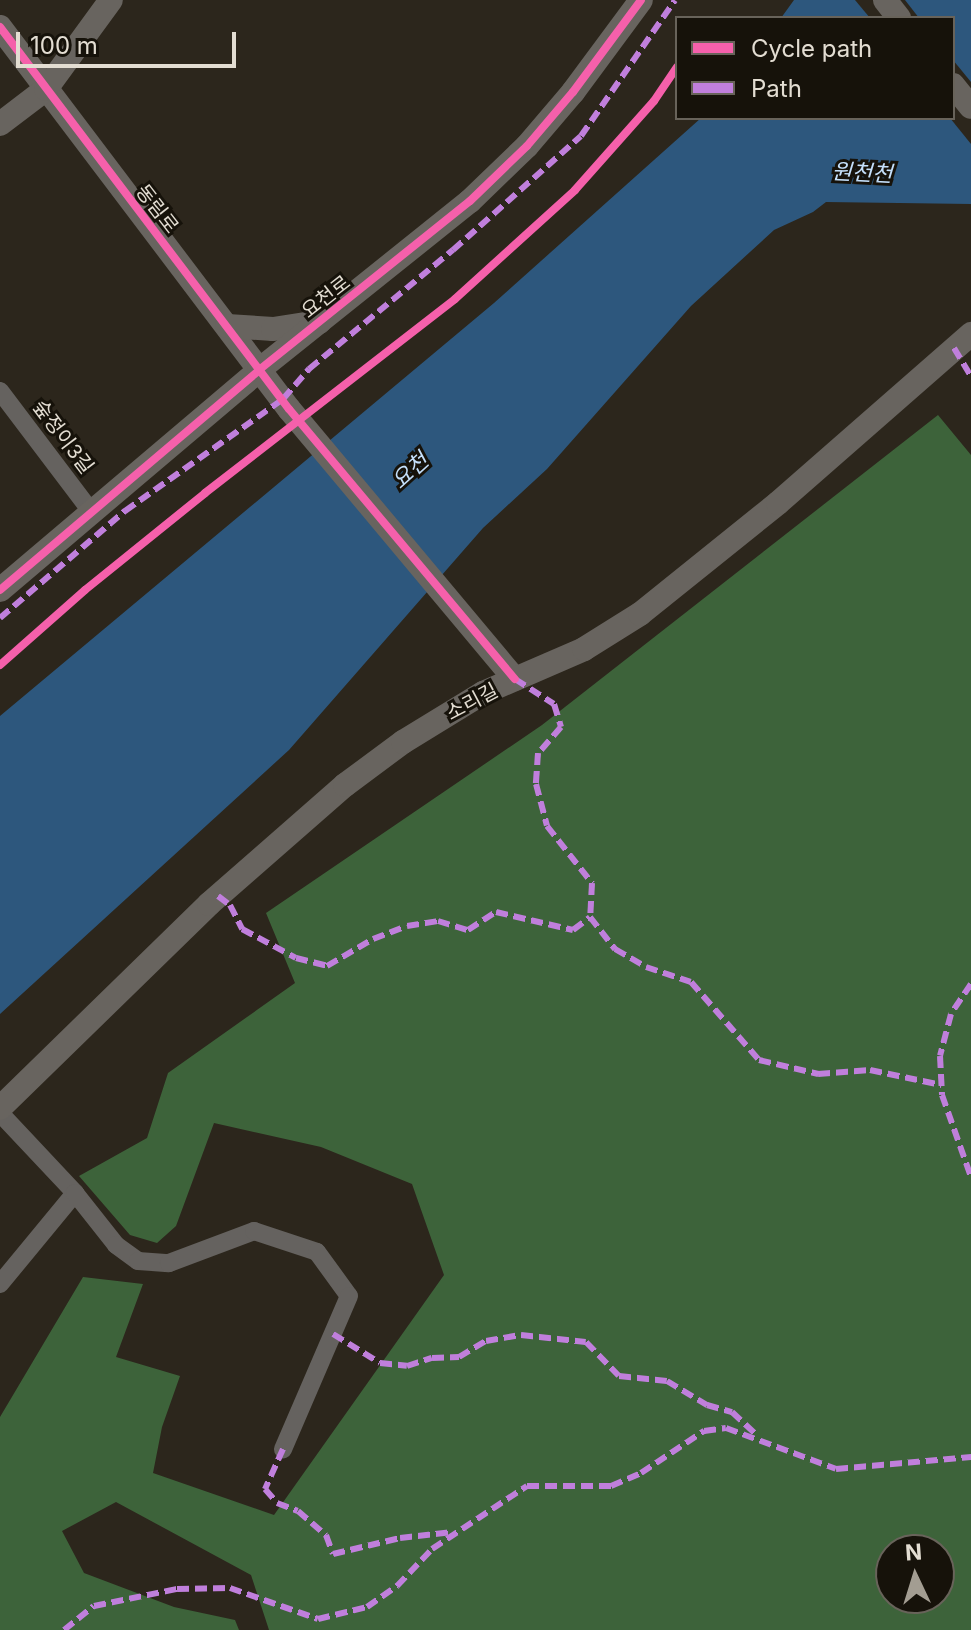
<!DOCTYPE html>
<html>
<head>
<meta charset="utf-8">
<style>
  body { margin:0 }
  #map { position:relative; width:971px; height:1630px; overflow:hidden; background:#2c261c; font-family:Inter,"Noto Sans KR",sans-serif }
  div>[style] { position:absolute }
  .forest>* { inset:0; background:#3d633a }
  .water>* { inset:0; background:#2d577d }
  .pier>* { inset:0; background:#2c261c }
  .street>* { height:18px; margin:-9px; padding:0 9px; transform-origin:9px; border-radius:9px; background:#65625f }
  .secondary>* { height:24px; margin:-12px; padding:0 12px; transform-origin:12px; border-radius:12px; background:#68645f }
  .quiet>* { height:6px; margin-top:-3px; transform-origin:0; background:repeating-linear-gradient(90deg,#c07fdc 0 12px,transparent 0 18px) }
  .cycleway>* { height:8px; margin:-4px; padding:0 4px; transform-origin:4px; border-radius:4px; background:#f560ab }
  span { translate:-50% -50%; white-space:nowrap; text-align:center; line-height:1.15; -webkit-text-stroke:6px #16120a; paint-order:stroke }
  .street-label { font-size:20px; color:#e3ddd2 }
  .water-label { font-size:22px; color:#c5e0fb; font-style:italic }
  .legend { position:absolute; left:675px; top:16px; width:280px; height:104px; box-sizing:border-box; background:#16120a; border:2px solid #68635a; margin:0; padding:10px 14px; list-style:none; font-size:24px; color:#e3ddd2 }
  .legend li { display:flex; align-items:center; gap:16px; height:40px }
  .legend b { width:40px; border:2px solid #68635a }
  .north { position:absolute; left:875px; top:1534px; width:80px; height:80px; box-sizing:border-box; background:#16120a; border:2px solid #68635a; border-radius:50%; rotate:356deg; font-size:22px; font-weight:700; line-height:32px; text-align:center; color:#e3ddd2 }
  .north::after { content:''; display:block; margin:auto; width:28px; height:36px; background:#a39d92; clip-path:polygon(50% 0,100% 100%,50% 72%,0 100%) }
  .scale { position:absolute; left:16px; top:32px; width:220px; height:36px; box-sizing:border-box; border:4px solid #e3ddd2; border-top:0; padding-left:10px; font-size:24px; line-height:28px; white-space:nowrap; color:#e3ddd2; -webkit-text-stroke:6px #16120a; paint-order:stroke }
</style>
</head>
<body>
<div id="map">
  <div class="forest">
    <i style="clip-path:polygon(evenodd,938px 415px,971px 455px,971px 1630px,269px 1630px,251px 1575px,116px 1502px,62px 1531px,84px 1573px,174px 1607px,235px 1620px,239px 1630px,0 1630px,0 1417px,83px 1277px,143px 1284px,116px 1357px,180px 1376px,162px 1427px,153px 1473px,274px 1515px,444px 1275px,412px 1184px,321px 1147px,214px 1123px,176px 1226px,157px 1243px,130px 1235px,79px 1176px,147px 1138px,168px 1073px,295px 983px,266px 913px,542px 725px,938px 415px,891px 1550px,939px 1550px,939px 1598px,891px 1598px,891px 1550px)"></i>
  </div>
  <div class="water">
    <i style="clip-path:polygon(794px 0,971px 0,971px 204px,826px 202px,813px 212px,774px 230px,691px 306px,547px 469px,483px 528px,289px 750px,0 1014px,0 716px,494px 303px,701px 118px,953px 118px,953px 18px,781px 18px)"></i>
  </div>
  <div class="pier">
    <i style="clip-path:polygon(855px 0,905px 0,919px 18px,870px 18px)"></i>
    <i style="clip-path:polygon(953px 60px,971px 82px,971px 144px,950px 118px)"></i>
  </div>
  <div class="street">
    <i style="left:0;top:391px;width:149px;rotate:52.9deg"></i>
    <i style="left:0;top:1113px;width:110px;rotate:46.8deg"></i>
    <i style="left:75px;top:1193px;width:118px;rotate:129.5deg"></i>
    <i style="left:75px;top:1193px;width:66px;rotate:51.7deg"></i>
    <i style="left:116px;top:1245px;width:27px;rotate:36deg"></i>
    <i style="left:138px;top:1261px;width:31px;rotate:4deg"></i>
    <i style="left:169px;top:1263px;width:91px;rotate:-20.6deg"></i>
    <i style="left:254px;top:1231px;width:66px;rotate:18.4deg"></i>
    <i style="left:317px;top:1252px;width:54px;rotate:54deg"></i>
    <i style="left:349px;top:1296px;width:167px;rotate:113.3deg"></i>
  </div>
  <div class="secondary">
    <i style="left:885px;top:0;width:23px;rotate:52deg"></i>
    <i style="left:0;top:27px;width:479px;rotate:52.9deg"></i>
    <i style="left:289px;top:409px;width:352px;rotate:50.1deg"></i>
    <i style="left:953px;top:85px;width:28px;rotate:51deg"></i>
    <i style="left:0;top:124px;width:58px;rotate:-37.3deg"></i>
    <i style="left:46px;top:89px;width:110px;rotate:-53.9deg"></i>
    <i style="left:227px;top:326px;width:46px;rotate:3.7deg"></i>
    <i style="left:273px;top:329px;width:47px;rotate:-8.7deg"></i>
    <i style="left:0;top:590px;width:340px;rotate:-40.3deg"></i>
    <i style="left:259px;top:370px;width:270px;rotate:-38.7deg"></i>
    <i style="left:470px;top:201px;width:79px;rotate:-44deg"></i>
    <i style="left:527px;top:146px;width:71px;rotate:-49.6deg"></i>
    <i style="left:573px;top:92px;width:114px;rotate:-53.5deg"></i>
    <i style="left:0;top:1108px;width:292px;rotate:-44.3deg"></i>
    <i style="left:209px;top:904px;width:181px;rotate:-41.2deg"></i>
    <i style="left:345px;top:785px;width:72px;rotate:-36.6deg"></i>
    <i style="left:403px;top:742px;width:94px;rotate:-31.5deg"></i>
    <i style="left:483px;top:693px;width:110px;rotate:-23.5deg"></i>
    <i style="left:584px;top:649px;width:66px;rotate:-32deg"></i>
    <i style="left:640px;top:614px;width:177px;rotate:-38.8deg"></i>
    <i style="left:778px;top:503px;width:257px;rotate:-41.2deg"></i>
  </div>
  <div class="quiet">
    <i style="left:954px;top:348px;width:33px;rotate:59deg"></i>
    <i style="left:0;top:618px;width:165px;rotate:-40.6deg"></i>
    <i style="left:125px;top:511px;width:194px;rotate:-35.3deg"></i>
    <i style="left:283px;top:399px;width:40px;rotate:-49deg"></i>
    <i style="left:309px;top:369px;width:187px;rotate:-39.6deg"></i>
    <i style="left:453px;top:250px;width:171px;rotate:-41.7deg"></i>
    <i style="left:581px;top:136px;width:165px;rotate:-55.3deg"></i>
    <i style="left:515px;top:679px;width:46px;rotate:32.7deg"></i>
    <i style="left:554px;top:704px;width:24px;rotate:73deg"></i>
    <i style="left:561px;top:727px;width:35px;rotate:131deg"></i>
    <i style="left:538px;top:753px;width:31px;rotate:94deg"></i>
    <i style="left:536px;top:784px;width:43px;rotate:75.3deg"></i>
    <i style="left:547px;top:826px;width:73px;rotate:51.7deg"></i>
    <i style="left:592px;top:883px;width:34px;rotate:93deg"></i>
    <i style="left:590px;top:917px;width:41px;rotate:52deg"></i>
    <i style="left:615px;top:949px;width:36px;rotate:30deg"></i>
    <i style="left:646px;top:967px;width:47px;rotate:18.4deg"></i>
    <i style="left:691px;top:982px;width:103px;rotate:48.9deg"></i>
    <i style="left:759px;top:1060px;width:61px;rotate:13.3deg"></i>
    <i style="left:818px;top:1074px;width:52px;rotate:-4.4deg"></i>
    <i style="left:870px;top:1070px;width:73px;rotate:11.9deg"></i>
    <i style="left:218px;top:896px;width:15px;rotate:37deg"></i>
    <i style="left:230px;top:905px;width:27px;rotate:63deg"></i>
    <i style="left:242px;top:929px;width:61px;rotate:28.2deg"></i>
    <i style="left:296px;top:958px;width:32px;rotate:14deg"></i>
    <i style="left:327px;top:966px;width:53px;rotate:-30.4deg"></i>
    <i style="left:373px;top:939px;width:36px;rotate:-21deg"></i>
    <i style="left:407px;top:926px;width:31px;rotate:-9deg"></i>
    <i style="left:438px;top:921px;width:31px;rotate:17deg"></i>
    <i style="left:468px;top:930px;width:33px;rotate:-33deg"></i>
    <i style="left:496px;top:912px;width:79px;rotate:13.2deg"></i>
    <i style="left:573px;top:930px;width:21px;rotate:-37deg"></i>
    <i style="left:971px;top:984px;width:36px;rotate:124deg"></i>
    <i style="left:951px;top:1014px;width:43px;rotate:104.7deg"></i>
    <i style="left:940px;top:1056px;width:39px;rotate:87deg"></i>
    <i style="left:942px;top:1095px;width:87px;rotate:70.5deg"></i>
    <i style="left:333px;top:1334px;width:55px;rotate:31.7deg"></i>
    <i style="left:380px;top:1363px;width:27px;rotate:6deg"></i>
    <i style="left:407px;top:1366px;width:26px;rotate:-18deg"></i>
    <i style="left:432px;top:1358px;width:27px;rotate:-2deg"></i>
    <i style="left:459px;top:1357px;width:31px;rotate:-31deg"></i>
    <i style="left:486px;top:1341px;width:36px;rotate:-10deg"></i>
    <i style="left:521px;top:1335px;width:65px;rotate:6.1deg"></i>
    <i style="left:586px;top:1342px;width:47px;rotate:45.9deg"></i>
    <i style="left:619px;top:1376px;width:48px;rotate:5.9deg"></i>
    <i style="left:667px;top:1381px;width:47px;rotate:31deg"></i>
    <i style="left:707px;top:1405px;width:26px;rotate:16deg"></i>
    <i style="left:732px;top:1412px;width:35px;rotate:43deg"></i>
    <i style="left:283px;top:1449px;width:44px;rotate:114.2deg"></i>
    <i style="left:265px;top:1489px;width:18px;rotate:49deg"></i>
    <i style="left:277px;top:1503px;width:22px;rotate:21deg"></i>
    <i style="left:298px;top:1511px;width:37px;rotate:41deg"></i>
    <i style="left:326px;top:1535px;width:20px;rotate:70deg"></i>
    <i style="left:333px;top:1554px;width:69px;rotate:-13.4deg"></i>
    <i style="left:400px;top:1538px;width:53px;rotate:-6.5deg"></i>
    <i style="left:64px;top:1630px;width:38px;rotate:-39deg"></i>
    <i style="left:94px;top:1606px;width:85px;rotate:-11.6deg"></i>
    <i style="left:177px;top:1589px;width:53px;rotate:-1.1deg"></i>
    <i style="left:230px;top:1588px;width:93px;rotate:19.4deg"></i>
    <i style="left:318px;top:1619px;width:50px;rotate:-13.8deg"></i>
    <i style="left:367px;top:1607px;width:37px;rotate:-35deg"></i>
    <i style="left:397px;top:1586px;width:51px;rotate:-46.6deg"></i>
    <i style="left:432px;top:1549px;width:114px;rotate:-33.6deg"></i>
    <i style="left:527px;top:1486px;width:84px"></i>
    <i style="left:611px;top:1486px;width:33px;rotate:-23deg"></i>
    <i style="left:641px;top:1473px;width:76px;rotate:-33.7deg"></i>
    <i style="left:704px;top:1431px;width:22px;rotate:-8deg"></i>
    <i style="left:726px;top:1428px;width:117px;rotate:20.4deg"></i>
    <i style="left:836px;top:1469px;width:136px;rotate:-5.1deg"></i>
  </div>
  <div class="cycleway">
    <i style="left:0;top:27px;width:479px;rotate:52.9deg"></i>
    <i style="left:289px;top:409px;width:352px;rotate:50.1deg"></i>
    <i style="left:0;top:590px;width:340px;rotate:-40.3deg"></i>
    <i style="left:259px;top:370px;width:270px;rotate:-38.7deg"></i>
    <i style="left:470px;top:201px;width:79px;rotate:-44deg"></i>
    <i style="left:527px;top:146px;width:71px;rotate:-49.6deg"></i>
    <i style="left:573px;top:92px;width:114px;rotate:-53.5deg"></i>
    <i style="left:0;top:665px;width:113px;rotate:-41.4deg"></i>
    <i style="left:85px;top:590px;width:154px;rotate:-38.9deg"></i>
    <i style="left:205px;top:493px;width:316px;rotate:-37.8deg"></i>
    <i style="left:455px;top:299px;width:162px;rotate:-42.2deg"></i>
    <i style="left:575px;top:190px;width:119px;rotate:-48.4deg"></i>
    <i style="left:654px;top:101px;width:41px;rotate:-55.9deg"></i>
  </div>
  <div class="street-label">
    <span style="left:157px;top:209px;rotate:52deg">동림로</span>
    <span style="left:326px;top:297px;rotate:-38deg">요천로</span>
    <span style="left:63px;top:437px;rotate:53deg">숲정이3길</span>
    <span style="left:472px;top:702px;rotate:-28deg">소리길</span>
  </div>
  <div class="water-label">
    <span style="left:862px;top:173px;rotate:3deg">원천천</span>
    <span style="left:410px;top:471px;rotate:-42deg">요천</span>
  </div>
  <ul class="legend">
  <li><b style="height:10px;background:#f560ab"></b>Cycle path</li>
  <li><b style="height:10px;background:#c07fdc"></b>Path</li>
  </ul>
  <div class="north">N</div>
  <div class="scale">100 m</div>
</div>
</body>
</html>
